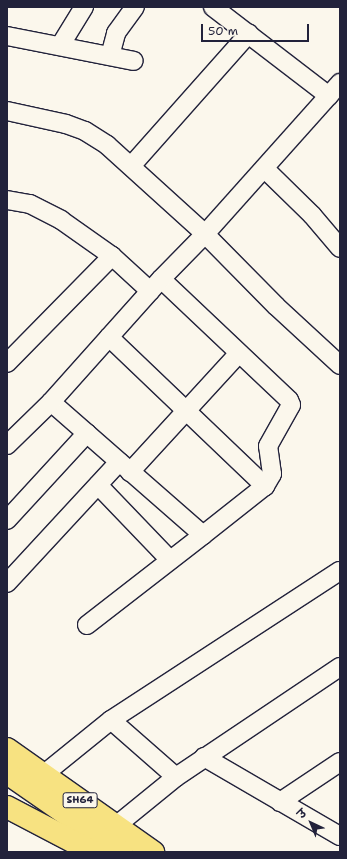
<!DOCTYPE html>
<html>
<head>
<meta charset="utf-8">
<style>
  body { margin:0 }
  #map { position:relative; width:347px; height:859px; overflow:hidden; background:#fbf7ec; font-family:"Shantell Sans","Playpen Sans Deva",sans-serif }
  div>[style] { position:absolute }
  .roads { filter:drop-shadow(1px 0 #22223b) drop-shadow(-1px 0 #22223b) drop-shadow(0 1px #22223b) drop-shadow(0 -1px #22223b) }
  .minor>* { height:18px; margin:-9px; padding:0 9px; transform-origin:9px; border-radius:9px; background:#fbf7ec }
  .major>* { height:22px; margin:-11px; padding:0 11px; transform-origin:11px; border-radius:11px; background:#f7e281 }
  span { translate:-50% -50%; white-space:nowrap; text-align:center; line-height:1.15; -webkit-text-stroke:3.5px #fbf7ec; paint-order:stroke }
  .shield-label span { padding:1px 3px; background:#fbf7ec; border:1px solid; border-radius:3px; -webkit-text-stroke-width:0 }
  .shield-label { font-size:10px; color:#22223b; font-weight:700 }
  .frame { position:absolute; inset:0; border:8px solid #22223b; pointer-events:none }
  .north { position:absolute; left:291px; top:803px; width:40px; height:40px; -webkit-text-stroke:3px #fbf7ec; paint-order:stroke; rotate:316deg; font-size:11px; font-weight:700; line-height:16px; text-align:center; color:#22223b }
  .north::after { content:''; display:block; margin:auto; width:14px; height:18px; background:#22223b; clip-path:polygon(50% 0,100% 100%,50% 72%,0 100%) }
  .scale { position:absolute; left:201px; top:24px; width:108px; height:18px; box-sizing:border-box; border:2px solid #22223b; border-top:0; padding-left:5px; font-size:12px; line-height:14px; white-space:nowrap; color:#22223b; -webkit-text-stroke:3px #fbf7ec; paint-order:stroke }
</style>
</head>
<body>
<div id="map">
  <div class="roads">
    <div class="minor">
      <i style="left:213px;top:7px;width:146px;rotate:37.5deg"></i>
      <i style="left:7px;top:36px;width:129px;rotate:11.1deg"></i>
      <i style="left:60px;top:46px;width:46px;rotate:-58.4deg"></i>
      <i style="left:110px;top:56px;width:24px;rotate:-75deg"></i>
      <i style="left:116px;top:33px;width:32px;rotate:-54deg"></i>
      <i style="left:7px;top:111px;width:60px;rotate:12.4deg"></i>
      <i style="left:66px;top:124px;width:20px;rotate:20deg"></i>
      <i style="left:85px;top:131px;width:26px;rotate:32deg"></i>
      <i style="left:107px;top:145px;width:132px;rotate:42.2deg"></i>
      <i style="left:205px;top:234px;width:101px;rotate:45.4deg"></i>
      <i style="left:276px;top:306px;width:87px;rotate:42.7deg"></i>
      <i style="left:132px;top:165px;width:176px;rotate:-48.4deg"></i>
      <i style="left:265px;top:169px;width:66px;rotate:44.4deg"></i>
      <i style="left:312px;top:215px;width:43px;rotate:49.7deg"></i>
      <i style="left:7px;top:200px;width:23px;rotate:10deg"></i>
      <i style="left:30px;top:204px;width:35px;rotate:27deg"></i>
      <i style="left:61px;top:220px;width:62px;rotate:35.2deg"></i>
      <i style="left:112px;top:256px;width:52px;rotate:42.6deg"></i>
      <i style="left:109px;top:337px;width:216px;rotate:43.7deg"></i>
      <i style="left:7px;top:363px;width:150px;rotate:-45.5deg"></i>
      <i style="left:51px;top:402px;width:202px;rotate:41.2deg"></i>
      <i style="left:203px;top:535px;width:79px;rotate:-38.3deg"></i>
      <i style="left:265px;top:486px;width:14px;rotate:-60deg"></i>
      <i style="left:272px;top:474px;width:28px;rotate:-98deg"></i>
      <i style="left:268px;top:446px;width:47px;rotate:-60.7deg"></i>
      <i style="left:291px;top:405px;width:5px;rotate:-112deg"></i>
      <i style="left:289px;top:400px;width:176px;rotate:-136.6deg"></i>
      <i style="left:7px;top:445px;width:62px;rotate:-44.3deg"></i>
      <i style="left:51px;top:402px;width:165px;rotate:-48.2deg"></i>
      <i style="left:161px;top:279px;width:63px;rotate:-45.6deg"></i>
      <i style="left:205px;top:234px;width:203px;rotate:-48.2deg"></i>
      <i style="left:130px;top:472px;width:161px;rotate:-47.5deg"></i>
      <i style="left:98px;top:485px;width:104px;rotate:46.2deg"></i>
      <i style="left:7px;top:520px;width:118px;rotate:-47.4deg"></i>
      <i style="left:7px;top:583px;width:165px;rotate:-47.2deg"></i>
      <i style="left:87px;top:625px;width:147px;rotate:-37.8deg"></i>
      <i style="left:111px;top:720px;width:86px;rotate:41.2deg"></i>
      <i style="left:204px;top:757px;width:157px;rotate:30.2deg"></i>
      <i style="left:43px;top:775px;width:87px;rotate:-39deg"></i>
      <i style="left:111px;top:720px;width:273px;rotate:-33.1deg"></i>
      <i style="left:280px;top:802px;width:72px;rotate:-33.7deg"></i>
      <i style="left:117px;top:825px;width:76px;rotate:-39.1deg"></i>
      <i style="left:176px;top:777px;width:197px;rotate:-33.9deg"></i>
    </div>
    <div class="major">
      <i style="left:7px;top:749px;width:179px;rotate:35.2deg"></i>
      <i style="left:7px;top:773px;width:139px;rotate:34.7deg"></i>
      <i style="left:7px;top:807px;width:97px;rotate:27.6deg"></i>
    </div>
  </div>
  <div class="shield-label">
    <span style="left:80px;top:800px">SH64</span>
  </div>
  <div class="frame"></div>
  <div class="north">उ</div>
  <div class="scale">50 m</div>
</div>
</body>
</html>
